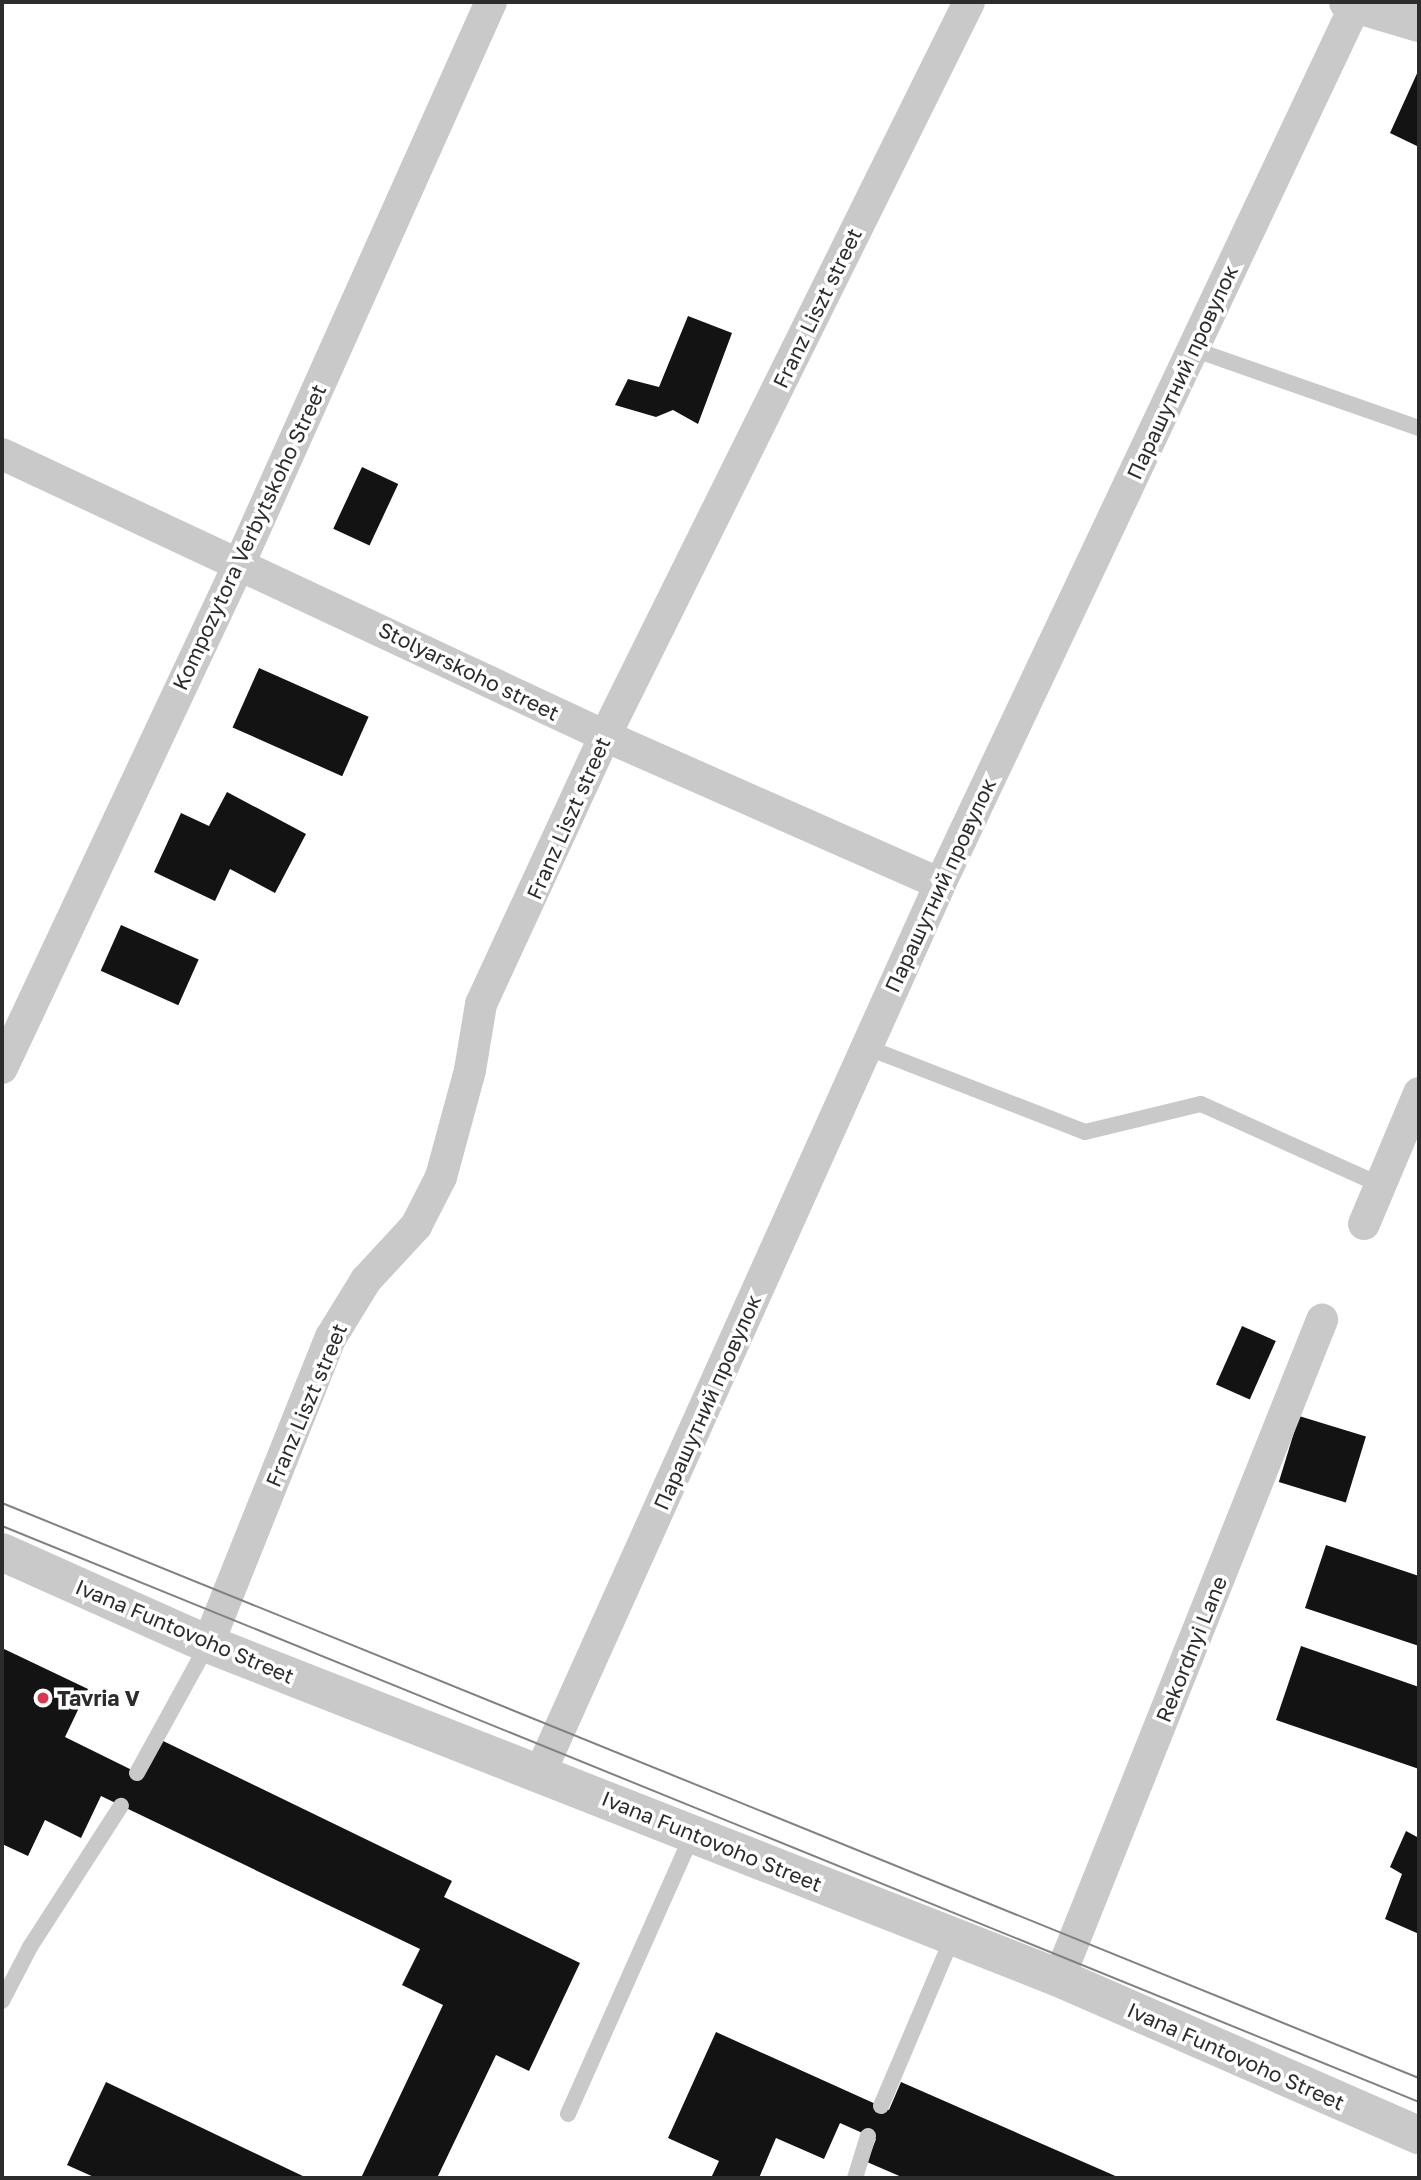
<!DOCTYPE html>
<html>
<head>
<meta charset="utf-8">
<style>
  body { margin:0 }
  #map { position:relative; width:1421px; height:2180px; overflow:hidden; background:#fff; font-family:"Golos Text",sans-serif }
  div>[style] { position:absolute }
  .building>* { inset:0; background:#131313; transform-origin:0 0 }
  .service>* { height:16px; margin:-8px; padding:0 8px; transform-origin:8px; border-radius:8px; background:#c9c9c9 }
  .minor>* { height:32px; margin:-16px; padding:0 16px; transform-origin:16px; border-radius:16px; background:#c9c9c9 }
  .tertiary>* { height:38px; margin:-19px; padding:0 19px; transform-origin:19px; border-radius:19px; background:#c9c9c9 }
  .tram>* { height:2px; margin:-1px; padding:0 1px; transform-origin:1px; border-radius:1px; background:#818181 }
  .dots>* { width:19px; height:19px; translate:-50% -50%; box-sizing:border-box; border:4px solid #fff; border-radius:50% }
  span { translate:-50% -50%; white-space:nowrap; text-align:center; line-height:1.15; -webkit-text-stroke:7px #fff; paint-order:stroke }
  .street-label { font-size:21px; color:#2c2c2c }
  .poi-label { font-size:21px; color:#2c2c2c; font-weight:700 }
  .left { translate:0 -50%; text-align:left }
  .frame { position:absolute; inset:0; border:4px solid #2c2c2c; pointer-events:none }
</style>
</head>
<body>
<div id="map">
  <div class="building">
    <i style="clip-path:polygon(1419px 69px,1419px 147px,1390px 133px)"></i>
    <i style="clip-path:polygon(688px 316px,732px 333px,698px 424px,673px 410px,656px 417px,615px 405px,628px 379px,659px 387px)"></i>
    <i style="left:362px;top:467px;width:40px;height:68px;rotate:25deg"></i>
    <i style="left:259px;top:668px;width:120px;height:65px;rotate:24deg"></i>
    <i style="clip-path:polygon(227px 792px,306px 834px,275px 893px,230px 869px,215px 901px,154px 872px,181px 813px,209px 826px)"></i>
    <i style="left:121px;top:925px;width:85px;height:50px;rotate:24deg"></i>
    <i style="left:1242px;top:1326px;width:37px;height:64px;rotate:24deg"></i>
    <i style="left:1299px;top:1416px;width:70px;height:69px;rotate:17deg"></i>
    <i style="clip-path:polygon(1326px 1545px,1419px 1576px,1419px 1646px,1305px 1608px)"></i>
    <i style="clip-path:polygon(1301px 1646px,1419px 1687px,1419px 1769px,1276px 1720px)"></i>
    <i style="clip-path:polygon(2px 1648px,88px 1689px,65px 1737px,140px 1774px,157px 1738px,452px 1881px,444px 1897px,580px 1963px,529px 2071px,496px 2055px,437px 2178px,361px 2178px,443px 2005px,402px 1985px,420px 1949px,101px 1796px,81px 1838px,45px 1820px,28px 1856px,2px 1844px)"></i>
    <i style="clip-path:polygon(1406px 1831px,1419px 1838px,1419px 1934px,1385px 1919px,1402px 1874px,1390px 1867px)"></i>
    <i style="clip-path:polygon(716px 2032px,889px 2110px,901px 2082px,1120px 2178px,904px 2178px,867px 2162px,876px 2139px,840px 2123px,824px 2159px,776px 2138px,759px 2178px,711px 2178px,719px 2161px,668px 2138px)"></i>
    <i style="clip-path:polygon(106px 2082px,171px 2113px,307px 2178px,96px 2178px,67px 2165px)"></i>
  </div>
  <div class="service">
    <i style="left:1193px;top:349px;width:239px;rotate:19.3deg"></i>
    <i style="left:866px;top:1047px;width:235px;rotate:21.2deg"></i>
    <i style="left:1085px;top:1132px;width:119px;rotate:-13.6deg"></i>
    <i style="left:1201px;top:1104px;width:196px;rotate:24.3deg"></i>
    <i style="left:137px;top:1773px;width:147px;rotate:-61.2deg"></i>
    <i style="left:2px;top:2001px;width:61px;rotate:-62.6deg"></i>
    <i style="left:30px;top:1947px;width:168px;rotate:-57.2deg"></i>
    <i style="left:881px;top:2106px;width:185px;rotate:-67deg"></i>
    <i style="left:568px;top:2114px;width:308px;rotate:-66deg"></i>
    <i style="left:855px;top:2178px;width:44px;rotate:-72.8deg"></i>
  </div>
  <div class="minor">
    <i style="left:2px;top:454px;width:666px;rotate:25.06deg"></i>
    <i style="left:605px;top:736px;width:366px;rotate:23.8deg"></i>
    <i style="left:2px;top:1068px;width:559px;rotate:-64.81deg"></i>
    <i style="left:240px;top:562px;width:614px;rotate:-65.86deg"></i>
    <i style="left:1364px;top:1224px;width:142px;rotate:-67.2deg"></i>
    <i style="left:208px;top:1644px;width:331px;rotate:-68.2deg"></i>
    <i style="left:331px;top:1337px;width:67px;rotate:-58.4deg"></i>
    <i style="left:366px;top:1280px;width:74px;rotate:-47.2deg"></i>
    <i style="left:416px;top:1226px;width:55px;rotate:-63deg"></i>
    <i style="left:441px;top:1177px;width:111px;rotate:-74.8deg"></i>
    <i style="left:470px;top:1070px;width:67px;rotate:-80.5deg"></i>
    <i style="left:481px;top:1004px;width:295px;rotate:-65.2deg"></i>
    <i style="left:605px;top:736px;width:819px;rotate:-63.62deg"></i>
    <i style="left:540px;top:1773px;width:975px;rotate:-65.77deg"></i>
    <i style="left:940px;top:884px;width:973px;rotate:-64.7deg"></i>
    <i style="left:1059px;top:1978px;width:709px;rotate:-68.21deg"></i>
  </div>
  <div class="tertiary">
    <i style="left:1348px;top:2px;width:74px;rotate:16.5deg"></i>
    <i style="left:2px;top:1552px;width:226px;rotate:24.1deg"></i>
    <i style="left:208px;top:1644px;width:914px;rotate:21.43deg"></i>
    <i style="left:1059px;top:1978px;width:393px;rotate:23.6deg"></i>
  </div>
  <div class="tram">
    <i style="left:2px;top:1503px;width:1529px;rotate:22.09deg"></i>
    <i style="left:2px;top:1526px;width:1530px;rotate:22.12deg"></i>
  </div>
  <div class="dots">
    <i style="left:43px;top:1698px;background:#d9374c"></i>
  </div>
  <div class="street-label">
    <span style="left:817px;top:308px;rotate:-64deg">Franz Liszt street</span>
    <span style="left:1182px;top:372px;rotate:-65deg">Парашутний провулок</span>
    <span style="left:249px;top:537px;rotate:-65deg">Kompozytora Verbytskoho Street</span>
    <span style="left:469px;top:671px;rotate:26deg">Stolyarskoho street</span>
    <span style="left:568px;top:818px;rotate:-66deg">Franz Liszt street</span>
    <span style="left:940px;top:885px;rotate:-65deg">Парашутний провулок</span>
    <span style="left:707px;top:1402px;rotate:-66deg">Парашутний провулок</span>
    <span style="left:306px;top:1405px;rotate:-67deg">Franz Liszt street</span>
    <span style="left:185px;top:1631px;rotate:23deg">Ivana Funtovoho Street</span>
    <span style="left:1191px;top:1649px;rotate:-68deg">Rekordnyi Lane</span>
    <span style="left:712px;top:1841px;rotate:22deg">Ivana Funtovoho Street</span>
    <span style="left:1236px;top:2056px;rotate:24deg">Ivana Funtovoho Street</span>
  </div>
  <div class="poi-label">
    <span class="left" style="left:57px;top:1698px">Tavria V</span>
  </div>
  <div class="frame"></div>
</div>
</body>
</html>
